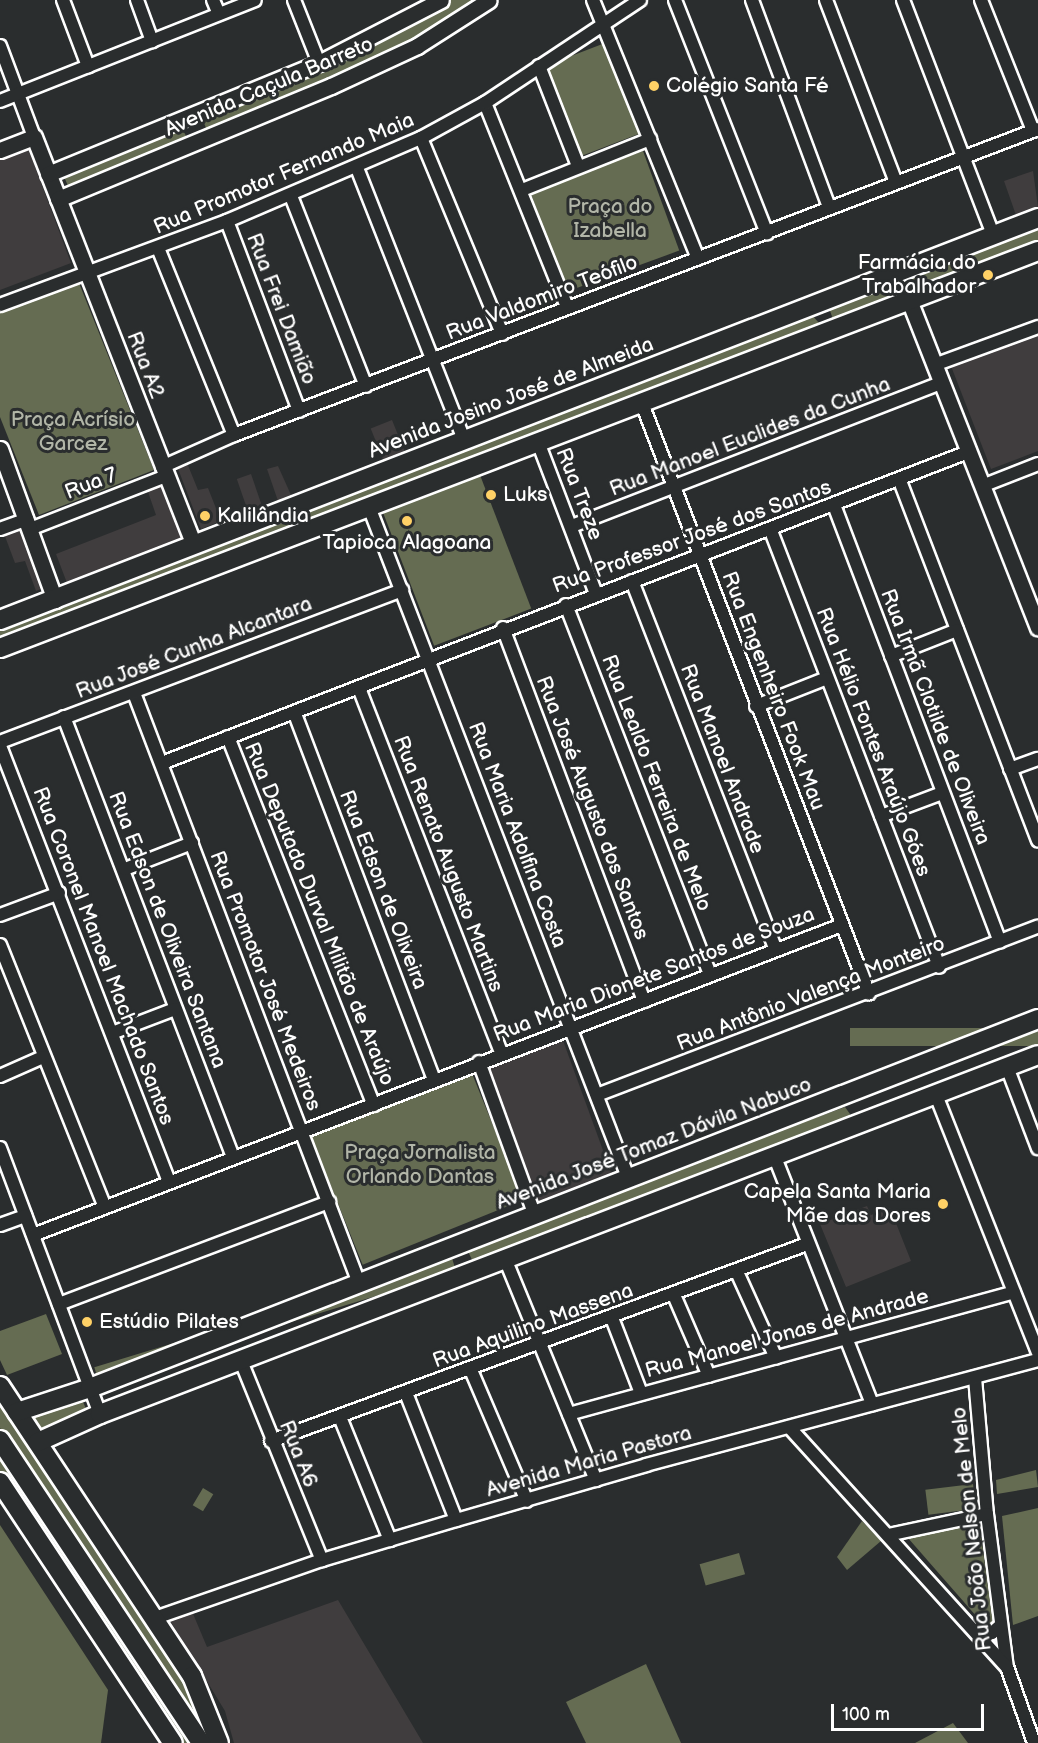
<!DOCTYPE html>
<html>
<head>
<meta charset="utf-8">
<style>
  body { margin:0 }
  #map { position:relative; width:1038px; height:1743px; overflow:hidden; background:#2a2d2e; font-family:"Balsamiq Sans",sans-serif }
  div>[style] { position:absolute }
  .built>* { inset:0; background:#403d3e; transform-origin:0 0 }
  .green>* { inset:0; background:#656c52; transform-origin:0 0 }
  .roads { filter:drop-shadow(2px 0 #fff) drop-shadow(-2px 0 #fff) drop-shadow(0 2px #fff) drop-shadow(0 -2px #fff) }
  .minor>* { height:12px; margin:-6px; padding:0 6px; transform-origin:6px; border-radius:6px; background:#2a2d2e }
  .tertiary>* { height:15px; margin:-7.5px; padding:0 7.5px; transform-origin:7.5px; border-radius:7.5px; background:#2a2d2e }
  .secondary>* { height:18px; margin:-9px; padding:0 9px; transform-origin:9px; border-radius:9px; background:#2a2d2e }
  .dots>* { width:16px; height:16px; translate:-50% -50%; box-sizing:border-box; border:3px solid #2a2d2e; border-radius:50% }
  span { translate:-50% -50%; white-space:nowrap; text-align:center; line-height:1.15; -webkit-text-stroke:6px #2a2d2e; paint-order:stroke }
  .poi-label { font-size:21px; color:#fff }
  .left { translate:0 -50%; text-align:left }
  .right { translate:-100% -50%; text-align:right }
  .street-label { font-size:21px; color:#fff }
  .park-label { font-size:21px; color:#b2b6a8 }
  .scale { position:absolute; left:831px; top:1704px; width:153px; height:27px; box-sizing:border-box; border:3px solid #fff; border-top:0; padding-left:8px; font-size:18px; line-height:21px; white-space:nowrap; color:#fff; -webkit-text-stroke:4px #2a2d2e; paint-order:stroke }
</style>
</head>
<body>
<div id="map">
  <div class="built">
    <i style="clip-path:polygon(28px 148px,71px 263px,0 290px,0 159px)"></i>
    <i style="clip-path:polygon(1033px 171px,1038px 207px,1017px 218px,1004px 181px)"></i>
    <i style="clip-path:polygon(1038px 333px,1038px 451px,991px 469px,951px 366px)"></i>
    <i style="left:392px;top:420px;width:35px;height:23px;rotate:68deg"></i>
    <i style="clip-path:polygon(187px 463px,198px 490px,208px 488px,221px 521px,201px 529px,177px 466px)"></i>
    <i style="clip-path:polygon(278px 466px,291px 495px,278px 501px,267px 469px)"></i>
    <i style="left:251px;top:474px;width:34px;height:15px;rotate:71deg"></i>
    <i style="clip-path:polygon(162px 483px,184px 539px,67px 583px,56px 554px,156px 515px,147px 489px)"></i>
    <i style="clip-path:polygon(21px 526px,43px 588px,36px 591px,25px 561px,15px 563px,3px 531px)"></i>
    <i style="left:561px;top:1035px;width:149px;height:83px;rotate:70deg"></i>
    <i style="clip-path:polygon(867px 1206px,871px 1215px,890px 1208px,911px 1261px,846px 1287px,820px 1224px)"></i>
    <i style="clip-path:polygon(338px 1600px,423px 1743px,234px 1743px,225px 1711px,168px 1617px,191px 1609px,207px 1647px)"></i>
  </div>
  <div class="green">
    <i style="clip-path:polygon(445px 0,478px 0,415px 39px,208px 133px,202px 118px,298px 83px)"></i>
    <i style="left:605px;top:43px;width:97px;height:62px;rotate:69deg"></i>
    <i style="clip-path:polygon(183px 130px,188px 140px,68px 186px,63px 174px)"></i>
    <i style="left:643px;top:151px;width:106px;height:120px;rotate:70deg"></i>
    <i style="clip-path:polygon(1038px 227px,1038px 245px,834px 322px,829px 308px)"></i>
    <i style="clip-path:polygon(79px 283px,154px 470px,39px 515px,0 417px,0 311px)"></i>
    <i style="clip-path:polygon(811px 314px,819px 323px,817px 331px,0 645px,0 626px)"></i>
    <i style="left:480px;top:475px;width:143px;height:104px;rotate:69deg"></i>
    <i style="left:1038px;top:1028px;width:18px;height:188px;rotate:90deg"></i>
    <i style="left:471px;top:1071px;width:139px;height:173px;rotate:68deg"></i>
    <i style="clip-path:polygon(845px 1107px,850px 1114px,848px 1121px,474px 1264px,465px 1245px)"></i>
    <i style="left:452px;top:1258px;width:14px;height:374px;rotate:73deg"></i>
    <i style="clip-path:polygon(46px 1314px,62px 1354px,7px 1375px,0 1360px,0 1331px)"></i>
    <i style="clip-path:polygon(80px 1395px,87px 1411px,38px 1433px,27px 1415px)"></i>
    <i style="clip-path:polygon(0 1396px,189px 1681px,210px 1743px,0 1428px)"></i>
    <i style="left:0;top:1450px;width:353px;height:22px;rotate:56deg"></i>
    <i style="clip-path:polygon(1036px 1470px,1038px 1487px,997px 1494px,996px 1480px)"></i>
    <i style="left:973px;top:1484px;width:25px;height:48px;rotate:83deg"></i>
    <i style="left:203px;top:1488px;width:12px;height:20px;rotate:31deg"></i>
    <i style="clip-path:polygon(1038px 1508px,1038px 1616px,1013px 1625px,1002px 1516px)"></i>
    <i style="clip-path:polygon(862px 1521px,881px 1541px,847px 1570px,837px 1557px)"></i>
    <i style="clip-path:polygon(979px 1522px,993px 1623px,984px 1625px,908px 1538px)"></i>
    <i style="clip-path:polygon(0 1525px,108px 1690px,101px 1743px,0 1743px)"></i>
    <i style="left:739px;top:1553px;width:22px;height:41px;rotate:74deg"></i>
    <i style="clip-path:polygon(646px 1664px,681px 1743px,586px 1743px,566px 1702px)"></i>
    <i style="clip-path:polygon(953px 1723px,968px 1743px,915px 1743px)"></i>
  </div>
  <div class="roads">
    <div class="minor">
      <i style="left:63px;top:0;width:71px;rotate:69.3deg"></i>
      <i style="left:137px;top:0;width:44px;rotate:69.9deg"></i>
      <i style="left:213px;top:0;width:15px;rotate:67deg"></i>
      <i style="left:294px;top:0;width:68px;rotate:68.4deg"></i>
      <i style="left:593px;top:0;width:279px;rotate:67.9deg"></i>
      <i style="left:675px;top:0;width:251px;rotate:68.5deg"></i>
      <i style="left:752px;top:0;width:221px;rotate:69.6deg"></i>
      <i style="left:826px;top:0;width:195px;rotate:69deg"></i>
      <i style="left:903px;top:0;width:252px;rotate:69deg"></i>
      <i style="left:981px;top:0;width:141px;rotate:68.3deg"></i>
      <i style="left:0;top:46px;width:97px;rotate:69.5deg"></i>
      <i style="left:539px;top:66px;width:107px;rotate:68.7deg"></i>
      <i style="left:0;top:101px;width:274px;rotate:-21.6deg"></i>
      <i style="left:485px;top:103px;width:220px;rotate:68.1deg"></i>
      <i style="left:421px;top:138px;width:212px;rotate:67.5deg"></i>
      <i style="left:357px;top:168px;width:292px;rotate:68.5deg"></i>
      <i style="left:522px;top:190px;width:138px;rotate:-21.7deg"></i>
      <i style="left:291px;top:196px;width:204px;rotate:68.5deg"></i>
      <i style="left:227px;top:221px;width:203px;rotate:69.2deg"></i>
      <i style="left:158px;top:248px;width:202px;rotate:67.9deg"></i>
      <i style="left:0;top:305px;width:242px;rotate:-20.3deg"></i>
      <i style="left:227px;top:221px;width:211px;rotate:-23.2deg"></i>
      <i style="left:421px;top:138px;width:73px;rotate:-28.7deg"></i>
      <i style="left:485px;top:103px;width:186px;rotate:-33.6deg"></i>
      <i style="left:934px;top:365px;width:111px;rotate:-20.1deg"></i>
      <i style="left:641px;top:401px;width:635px;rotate:68.97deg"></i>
      <i style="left:538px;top:442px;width:163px;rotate:69.1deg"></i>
      <i style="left:162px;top:467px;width:79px;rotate:-24deg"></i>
      <i style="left:234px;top:435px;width:860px;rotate:-20.84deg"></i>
      <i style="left:900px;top:481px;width:385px;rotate:69deg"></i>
      <i style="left:982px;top:486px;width:60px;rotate:-21.4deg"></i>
      <i style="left:834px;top:505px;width:467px;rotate:69.2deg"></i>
      <i style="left:369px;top:507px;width:718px;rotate:68.87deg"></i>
      <i style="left:572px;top:526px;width:396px;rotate:-21.2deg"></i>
      <i style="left:0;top:529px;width:29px;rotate:-20deg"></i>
      <i style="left:30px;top:529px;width:146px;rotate:-21.3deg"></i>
      <i style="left:771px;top:531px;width:467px;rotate:68.9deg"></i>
      <i style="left:632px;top:581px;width:396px;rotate:68.7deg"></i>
      <i style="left:566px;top:605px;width:397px;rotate:68.7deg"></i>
      <i style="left:503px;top:628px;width:399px;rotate:69.3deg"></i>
      <i style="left:891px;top:656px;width:71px;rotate:-21.5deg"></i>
      <i style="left:359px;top:688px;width:393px;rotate:68.7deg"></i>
      <i style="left:134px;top:693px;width:631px;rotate:69.13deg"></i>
      <i style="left:756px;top:706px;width:76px;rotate:-21.5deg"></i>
      <i style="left:295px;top:714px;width:392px;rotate:69.2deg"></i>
      <i style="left:64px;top:717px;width:471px;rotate:69deg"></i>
      <i style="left:228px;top:737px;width:396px;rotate:68.4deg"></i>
      <i style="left:0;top:742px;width:430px;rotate:-20.7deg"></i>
      <i style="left:0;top:746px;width:465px;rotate:68.8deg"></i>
      <i style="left:162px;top:763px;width:864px;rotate:-21.1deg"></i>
      <i style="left:1010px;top:769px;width:30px;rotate:-20deg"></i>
      <i style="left:881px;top:816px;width:65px;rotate:-20.7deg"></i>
      <i style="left:125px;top:869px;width:72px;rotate:-21.2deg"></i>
      <i style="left:0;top:915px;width:63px;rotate:-20.4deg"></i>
      <i style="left:0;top:945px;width:282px;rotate:68.2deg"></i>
      <i style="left:112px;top:1033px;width:67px;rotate:-20.9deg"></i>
      <i style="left:479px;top:1062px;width:164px;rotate:70deg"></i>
      <i style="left:1007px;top:1067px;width:87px;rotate:69.1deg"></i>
      <i style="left:0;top:1076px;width:47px;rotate:-23.8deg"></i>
      <i style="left:597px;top:1095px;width:472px;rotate:-20.9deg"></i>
      <i style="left:936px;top:1095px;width:277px;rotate:68.4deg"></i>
      <i style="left:0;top:1148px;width:284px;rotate:69.4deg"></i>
      <i style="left:774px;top:1155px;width:268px;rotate:68.5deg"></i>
      <i style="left:0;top:1225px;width:27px;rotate:-20deg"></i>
      <i style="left:33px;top:1235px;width:866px;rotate:-20.97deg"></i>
      <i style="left:506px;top:1261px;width:237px;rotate:67.7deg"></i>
      <i style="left:737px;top:1272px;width:94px;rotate:65.6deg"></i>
      <i style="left:674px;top:1295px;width:88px;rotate:66.6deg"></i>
      <i style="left:59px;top:1304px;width:289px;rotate:-20.7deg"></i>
      <i style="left:612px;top:1318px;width:80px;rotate:68.9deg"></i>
      <i style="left:241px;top:1361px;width:215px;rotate:67.9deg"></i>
      <i style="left:471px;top:1370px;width:142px;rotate:66.9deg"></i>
      <i style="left:975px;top:1378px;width:137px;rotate:85deg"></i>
      <i style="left:987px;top:1514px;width:154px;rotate:82.6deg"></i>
      <i style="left:1007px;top:1667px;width:81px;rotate:70.4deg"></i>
      <i style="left:406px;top:1393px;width:136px;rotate:68.5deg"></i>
      <i style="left:569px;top:1414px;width:461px;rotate:-15.3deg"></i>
      <i style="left:340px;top:1417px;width:133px;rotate:67.9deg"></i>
      <i style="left:789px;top:1427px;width:324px;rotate:47.8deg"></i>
      <i style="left:271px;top:1441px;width:571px;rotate:-20.18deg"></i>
      <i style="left:888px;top:1535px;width:101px;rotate:-12deg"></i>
      <i style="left:155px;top:1618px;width:177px;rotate:-19.2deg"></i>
      <i style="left:322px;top:1560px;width:140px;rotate:-16.6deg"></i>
      <i style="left:456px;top:1520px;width:198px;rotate:-16.1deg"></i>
      <i style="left:646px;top:1465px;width:406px;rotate:-15deg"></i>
      <i style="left:974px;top:1630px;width:18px;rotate:9deg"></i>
      <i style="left:992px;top:1633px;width:12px;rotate:-42deg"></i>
    </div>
    <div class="tertiary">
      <i style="left:0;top:150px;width:36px;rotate:-21deg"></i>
      <i style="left:34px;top:137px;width:438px;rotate:68.6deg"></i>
      <i style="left:48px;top:174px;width:293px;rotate:-22.3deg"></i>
      <i style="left:319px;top:63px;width:137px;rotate:-27.3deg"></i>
      <i style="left:58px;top:199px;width:295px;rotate:-22.5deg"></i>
      <i style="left:331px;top:86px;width:95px;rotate:-24.9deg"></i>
      <i style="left:417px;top:46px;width:85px;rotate:-32.6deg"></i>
      <i style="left:909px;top:300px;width:352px;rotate:68.5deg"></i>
      <i style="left:0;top:449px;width:161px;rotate:70deg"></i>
    </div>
    <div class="secondary">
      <i style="left:0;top:620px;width:1113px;rotate:-21.17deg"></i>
      <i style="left:0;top:648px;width:1111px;rotate:-20.93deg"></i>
      <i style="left:0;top:1386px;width:348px;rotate:56.5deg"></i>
      <i style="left:192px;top:1676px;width:72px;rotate:68.1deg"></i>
      <i style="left:17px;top:1412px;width:77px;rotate:-18.2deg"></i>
      <i style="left:90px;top:1388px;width:1017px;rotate:-21.27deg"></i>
      <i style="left:0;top:1440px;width:364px;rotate:56.4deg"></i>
      <i style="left:38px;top:1442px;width:68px;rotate:-24.3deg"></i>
      <i style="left:100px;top:1414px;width:1004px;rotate:-20.94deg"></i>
      <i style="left:0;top:1482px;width:313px;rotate:56.5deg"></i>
    </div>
  </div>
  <div class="dots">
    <i style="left:654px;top:86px;background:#ffd166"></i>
    <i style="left:988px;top:275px;background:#ffd166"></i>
    <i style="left:491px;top:495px;background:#ffd166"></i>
    <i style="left:205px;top:516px;background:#ffd166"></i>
    <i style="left:407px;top:521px;background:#ffd166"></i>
    <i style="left:943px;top:1204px;background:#ffd166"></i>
    <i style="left:87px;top:1322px;background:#ffd166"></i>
  </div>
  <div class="poi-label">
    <span class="left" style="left:666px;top:86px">Colégio Santa Fé</span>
    <span class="right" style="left:976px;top:275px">Farmácia do<br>Trabalhador</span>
    <span class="left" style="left:503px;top:495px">Luks</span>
    <span class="left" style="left:217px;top:516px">Kalilândia</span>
    <span style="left:407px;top:543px">Tapioca Alagoana</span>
    <span class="right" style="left:931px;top:1204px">Capela Santa Maria<br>Mãe das Dores</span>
    <span class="left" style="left:99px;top:1322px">Estúdio Pilates</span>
  </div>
  <div class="street-label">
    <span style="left:269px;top:87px;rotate:-23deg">Avenida Caçula Barreto</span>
    <span style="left:284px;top:174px;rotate:-23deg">Rua Promotor Fernando Maia</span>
    <span style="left:542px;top:298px;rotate:-21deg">Rua Valdomiro Teófilo</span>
    <span style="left:281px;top:309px;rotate:69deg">Rua Frei Damião</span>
    <span style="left:145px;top:365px;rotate:69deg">Rua A2</span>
    <span style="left:511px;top:398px;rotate:-21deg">Avenida Josino José de Almeida</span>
    <span style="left:750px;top:437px;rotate:-21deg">Rua Manoel Euclides da Cunha</span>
    <span style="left:91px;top:484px;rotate:-21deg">Rua 7</span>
    <span style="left:579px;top:494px;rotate:69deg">Rua Treze</span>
    <span style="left:692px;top:537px;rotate:-20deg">Rua Professor José dos Santos</span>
    <span style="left:194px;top:648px;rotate:-21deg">Rua José Cunha Alcantara</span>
    <span style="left:773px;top:691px;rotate:69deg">Rua Engenheiro Fook Mau</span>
    <span style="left:935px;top:717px;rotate:69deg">Rua Irmã Clotilde de Oliveira</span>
    <span style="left:873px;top:742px;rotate:69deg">Rua Hélio Fontes Araújo Góes</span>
    <span style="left:722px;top:759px;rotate:69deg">Rua Manoel Andrade</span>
    <span style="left:656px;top:783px;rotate:69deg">Rua Lealdo Ferreira de Melo</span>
    <span style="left:592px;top:808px;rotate:69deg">Rua José Augusto dos Santos</span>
    <span style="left:517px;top:835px;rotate:69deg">Rua Maria Adolfina Costa</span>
    <span style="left:448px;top:864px;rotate:69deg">Rua Renato Augusto Martins</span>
    <span style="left:383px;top:890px;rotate:69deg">Rua Edson de Oliveira</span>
    <span style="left:319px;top:914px;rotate:68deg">Rua Deputado Durval Militão de Araújo</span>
    <span style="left:167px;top:930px;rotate:69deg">Rua Edson de Oliveira Santana</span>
    <span style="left:103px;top:956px;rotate:69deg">Rua Coronel Manoel Machado Santos</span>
    <span style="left:654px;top:975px;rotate:-21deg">Rua Maria Dionete Santos de Souza</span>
    <span style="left:265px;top:981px;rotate:69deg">Rua Promotor José Medeiros</span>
    <span style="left:811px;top:994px;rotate:-21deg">Rua Antônio Valença Monteiro</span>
    <span style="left:654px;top:1144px;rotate:-21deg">Avenida José Tomaz Dávila Nabuco</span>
    <span style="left:533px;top:1326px;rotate:-20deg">Rua Aquilino Massena</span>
    <span style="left:787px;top:1334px;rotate:-15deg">Rua Manoel Jonas de Andrade</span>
    <span style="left:298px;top:1454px;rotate:68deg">Rua A6</span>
    <span style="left:589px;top:1462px;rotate:-16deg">Avenida Maria Pastora</span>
    <span style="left:972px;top:1529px;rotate:-96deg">Rua João Nelson de Melo</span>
  </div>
  <div class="park-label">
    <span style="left:610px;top:219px">Praça do<br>Izabella</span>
    <span style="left:73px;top:432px">Praça Acrísio<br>Garcez</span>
    <span style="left:420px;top:1165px">Praça Jornalista<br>Orlando Dantas</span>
  </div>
  <div class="scale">100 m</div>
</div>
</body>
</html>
